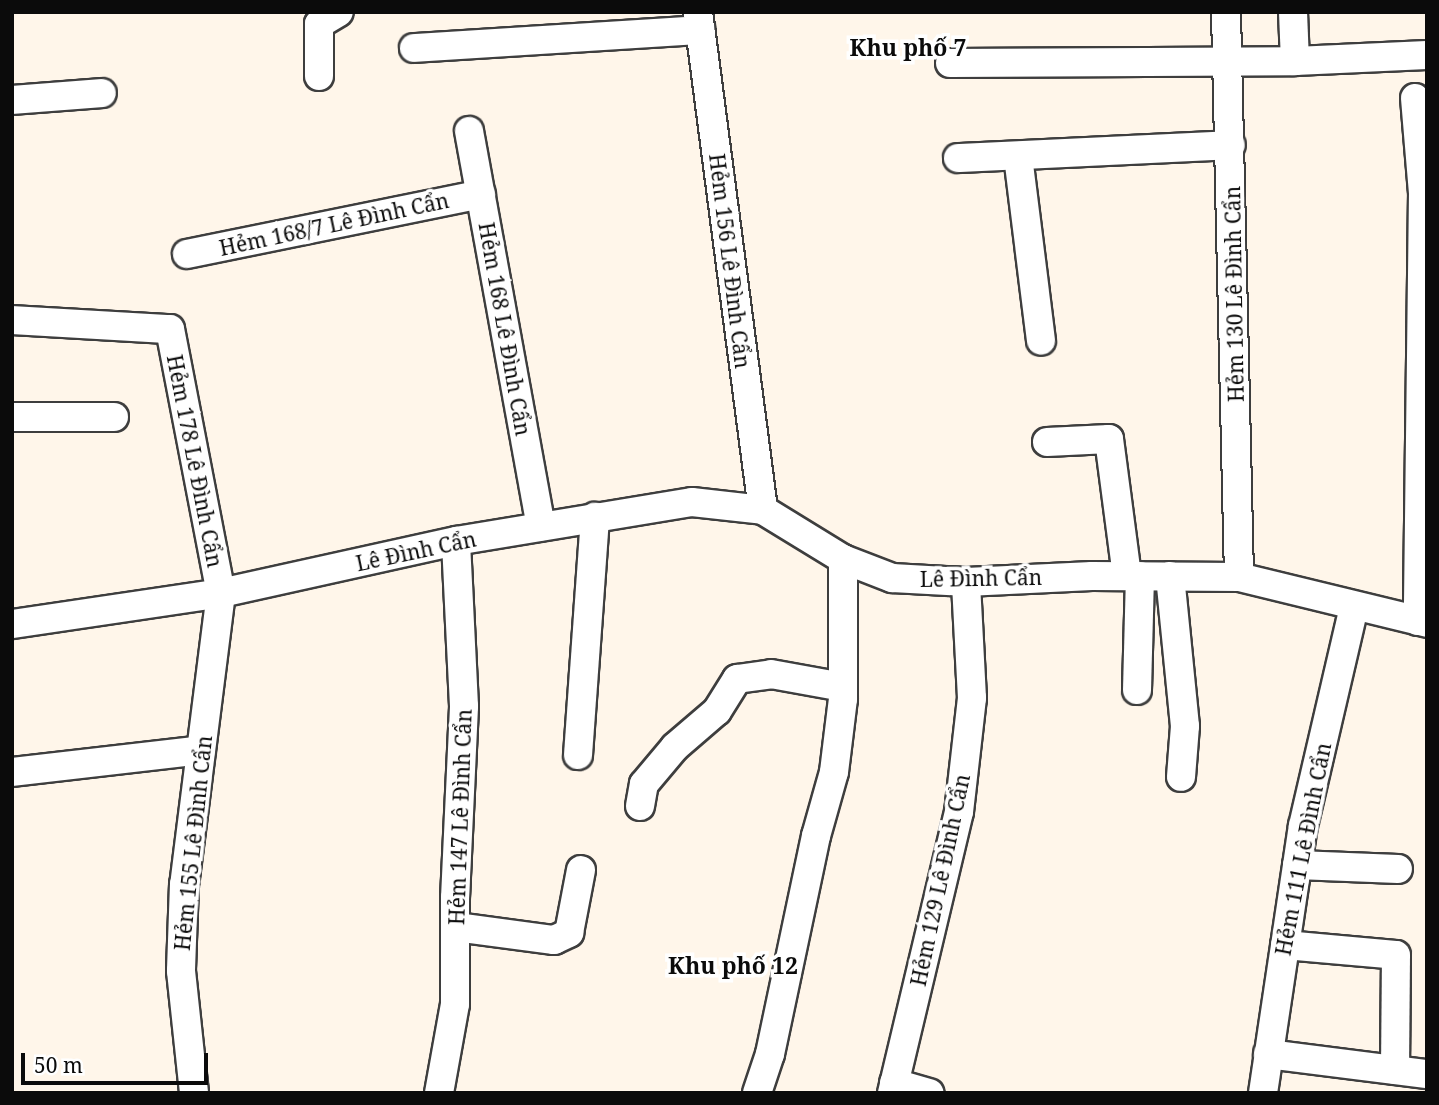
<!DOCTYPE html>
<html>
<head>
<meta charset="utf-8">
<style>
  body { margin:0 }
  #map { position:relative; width:1439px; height:1105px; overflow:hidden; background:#fff6ea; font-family:"Noto Serif",serif }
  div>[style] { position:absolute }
  .roads { filter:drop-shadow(2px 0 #3e3e3e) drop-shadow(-2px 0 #3e3e3e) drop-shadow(0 2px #3e3e3e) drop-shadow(0 -2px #3e3e3e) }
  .minor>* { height:28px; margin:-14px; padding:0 14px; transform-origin:14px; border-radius:14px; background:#fff }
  span { translate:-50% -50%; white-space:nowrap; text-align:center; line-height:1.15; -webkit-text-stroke:7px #fff; paint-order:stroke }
  .street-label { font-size:21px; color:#0b0b0b }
  .neighbourhood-label { font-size:23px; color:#0b0b0b; font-weight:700 }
  .frame { position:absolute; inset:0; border:14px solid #0b0b0b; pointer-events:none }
  .scale { position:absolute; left:21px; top:1053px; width:187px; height:32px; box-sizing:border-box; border:4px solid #0b0b0b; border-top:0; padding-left:9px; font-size:21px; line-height:24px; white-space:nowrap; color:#0b0b0b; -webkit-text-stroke:5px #fff; paint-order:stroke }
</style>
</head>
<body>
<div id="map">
  <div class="roads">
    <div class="minor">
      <i style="left:698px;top:12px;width:502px;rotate:82.56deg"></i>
      <i style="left:1226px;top:12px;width:565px;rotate:88.68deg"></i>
      <i style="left:1293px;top:12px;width:49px;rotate:87.7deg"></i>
      <i style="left:414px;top:48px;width:287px;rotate:-3.6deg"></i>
      <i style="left:950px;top:63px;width:345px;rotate:-0.3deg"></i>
      <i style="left:1295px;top:61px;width:132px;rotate:-2.6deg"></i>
      <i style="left:319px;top:76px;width:52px;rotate:-90deg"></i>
      <i style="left:319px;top:24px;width:23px;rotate:-31deg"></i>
      <i style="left:1415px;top:98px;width:95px;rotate:85.2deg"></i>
      <i style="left:1423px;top:193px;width:428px;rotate:90.7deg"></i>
      <i style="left:12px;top:100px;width:90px;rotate:-4.4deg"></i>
      <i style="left:469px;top:131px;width:402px;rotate:79.7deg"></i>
      <i style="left:1018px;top:156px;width:186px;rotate:82.9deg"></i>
      <i style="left:958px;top:158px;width:273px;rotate:-2.7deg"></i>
      <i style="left:187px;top:254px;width:300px;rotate:-11.5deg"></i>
      <i style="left:12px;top:320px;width:158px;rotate:3.3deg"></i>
      <i style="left:170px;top:329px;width:269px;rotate:79.1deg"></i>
      <i style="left:221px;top:593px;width:293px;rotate:97.2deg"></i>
      <i style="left:184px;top:884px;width:87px;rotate:92deg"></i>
      <i style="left:181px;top:971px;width:123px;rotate:83.9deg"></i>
      <i style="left:12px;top:417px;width:102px"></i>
      <i style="left:1047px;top:442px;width:62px;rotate:-2.8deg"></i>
      <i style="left:1109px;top:439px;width:138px;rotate:82.5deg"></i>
      <i style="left:1170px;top:576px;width:151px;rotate:84.3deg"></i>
      <i style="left:1185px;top:726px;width:51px;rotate:94.5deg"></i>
      <i style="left:12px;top:624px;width:211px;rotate:-8.4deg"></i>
      <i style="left:221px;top:593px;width:241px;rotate:-12.5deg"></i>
      <i style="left:456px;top:541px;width:239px;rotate:-9.4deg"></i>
      <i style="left:692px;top:502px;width:71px;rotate:6.4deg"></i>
      <i style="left:763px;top:510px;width:94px;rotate:31.5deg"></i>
      <i style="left:843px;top:559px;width:53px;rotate:21.2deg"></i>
      <i style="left:892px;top:578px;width:74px;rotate:3.1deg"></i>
      <i style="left:966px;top:582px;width:126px;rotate:-2.7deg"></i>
      <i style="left:1092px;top:576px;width:147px;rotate:0.4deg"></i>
      <i style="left:1239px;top:577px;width:194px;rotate:13.7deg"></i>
      <i style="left:1137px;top:690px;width:114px;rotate:-88.5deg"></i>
      <i style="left:578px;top:755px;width:239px;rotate:-85.9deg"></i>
      <i style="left:12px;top:772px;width:190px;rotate:-6.6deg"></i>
      <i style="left:640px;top:806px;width:22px;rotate:-80deg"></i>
      <i style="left:644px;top:784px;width:48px;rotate:-50deg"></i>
      <i style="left:675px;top:747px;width:55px;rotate:-40.6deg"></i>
      <i style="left:717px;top:711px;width:38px;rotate:-58deg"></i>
      <i style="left:737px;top:679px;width:34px;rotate:-8deg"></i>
      <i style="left:771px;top:674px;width:73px;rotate:10.2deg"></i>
      <i style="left:1297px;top:865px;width:101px;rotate:2.3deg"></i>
      <i style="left:456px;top:927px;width:99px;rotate:7.6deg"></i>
      <i style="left:554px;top:940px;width:17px;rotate:-25deg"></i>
      <i style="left:569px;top:933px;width:64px;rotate:-79.2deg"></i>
      <i style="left:1285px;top:945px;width:111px;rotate:5.1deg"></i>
      <i style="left:1396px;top:955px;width:115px;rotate:90.5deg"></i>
      <i style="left:1268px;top:1054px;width:160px;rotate:7.2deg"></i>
      <i style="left:894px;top:1083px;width:37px;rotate:16deg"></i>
      <i style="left:439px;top:1093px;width:90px;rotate:-79.8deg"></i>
      <i style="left:455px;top:1004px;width:106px;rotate:-90deg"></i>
      <i style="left:455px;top:898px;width:192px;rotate:-87.3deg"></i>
      <i style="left:464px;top:706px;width:165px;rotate:-92.8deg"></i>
      <i style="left:757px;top:1093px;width:41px;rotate:-71.6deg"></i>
      <i style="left:770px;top:1054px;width:223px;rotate:-78.1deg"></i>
      <i style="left:816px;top:836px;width:66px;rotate:-74.3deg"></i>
      <i style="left:834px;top:772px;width:74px;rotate:-83deg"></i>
      <i style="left:843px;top:699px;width:140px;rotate:-90deg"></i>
      <i style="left:892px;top:1093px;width:289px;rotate:-76.6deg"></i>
      <i style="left:959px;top:812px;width:115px;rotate:-83.5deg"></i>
      <i style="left:972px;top:698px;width:116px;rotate:-93deg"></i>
      <i style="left:1263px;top:1093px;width:270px;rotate:-81.5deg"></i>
      <i style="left:1303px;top:826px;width:226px;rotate:-76.9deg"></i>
    </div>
  </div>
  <div class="street-label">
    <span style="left:334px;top:224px;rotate:-12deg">Hẻm 168/7 Lê Đình Cẩn</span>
    <span style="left:730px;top:261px;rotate:83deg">Hẻm 156 Lê Đình Cẩn</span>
    <span style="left:1234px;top:294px;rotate:-91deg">Hẻm 130 Lê Đình Cẩn</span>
    <span style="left:505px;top:329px;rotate:80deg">Hẻm 168 Lê Đình Cẩn</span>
    <span style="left:195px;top:461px;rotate:79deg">Hẻm 178 Lê Đình Cẩn</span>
    <span style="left:416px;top:551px;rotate:-12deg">Lê Đình Cẩn</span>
    <span style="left:981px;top:578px;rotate:-1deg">Lê Đình Cẩn</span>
    <span style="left:460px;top:817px;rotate:-88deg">Hẻm 147 Lê Đình Cẩn</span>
    <span style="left:193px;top:843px;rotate:-84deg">Hẻm 155 Lê Đình Cẩn</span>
    <span style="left:1303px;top:849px;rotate:-79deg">Hẻm 111 Lê Đình Cẩn</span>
    <span style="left:940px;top:880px;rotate:-78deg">Hẻm 129 Lê Đình Cẩn</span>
  </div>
  <div class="neighbourhood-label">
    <span style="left:908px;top:47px">Khu phố 7</span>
    <span style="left:733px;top:965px">Khu phố 12</span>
  </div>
  <div class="frame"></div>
  <div class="scale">50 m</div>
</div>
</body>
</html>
